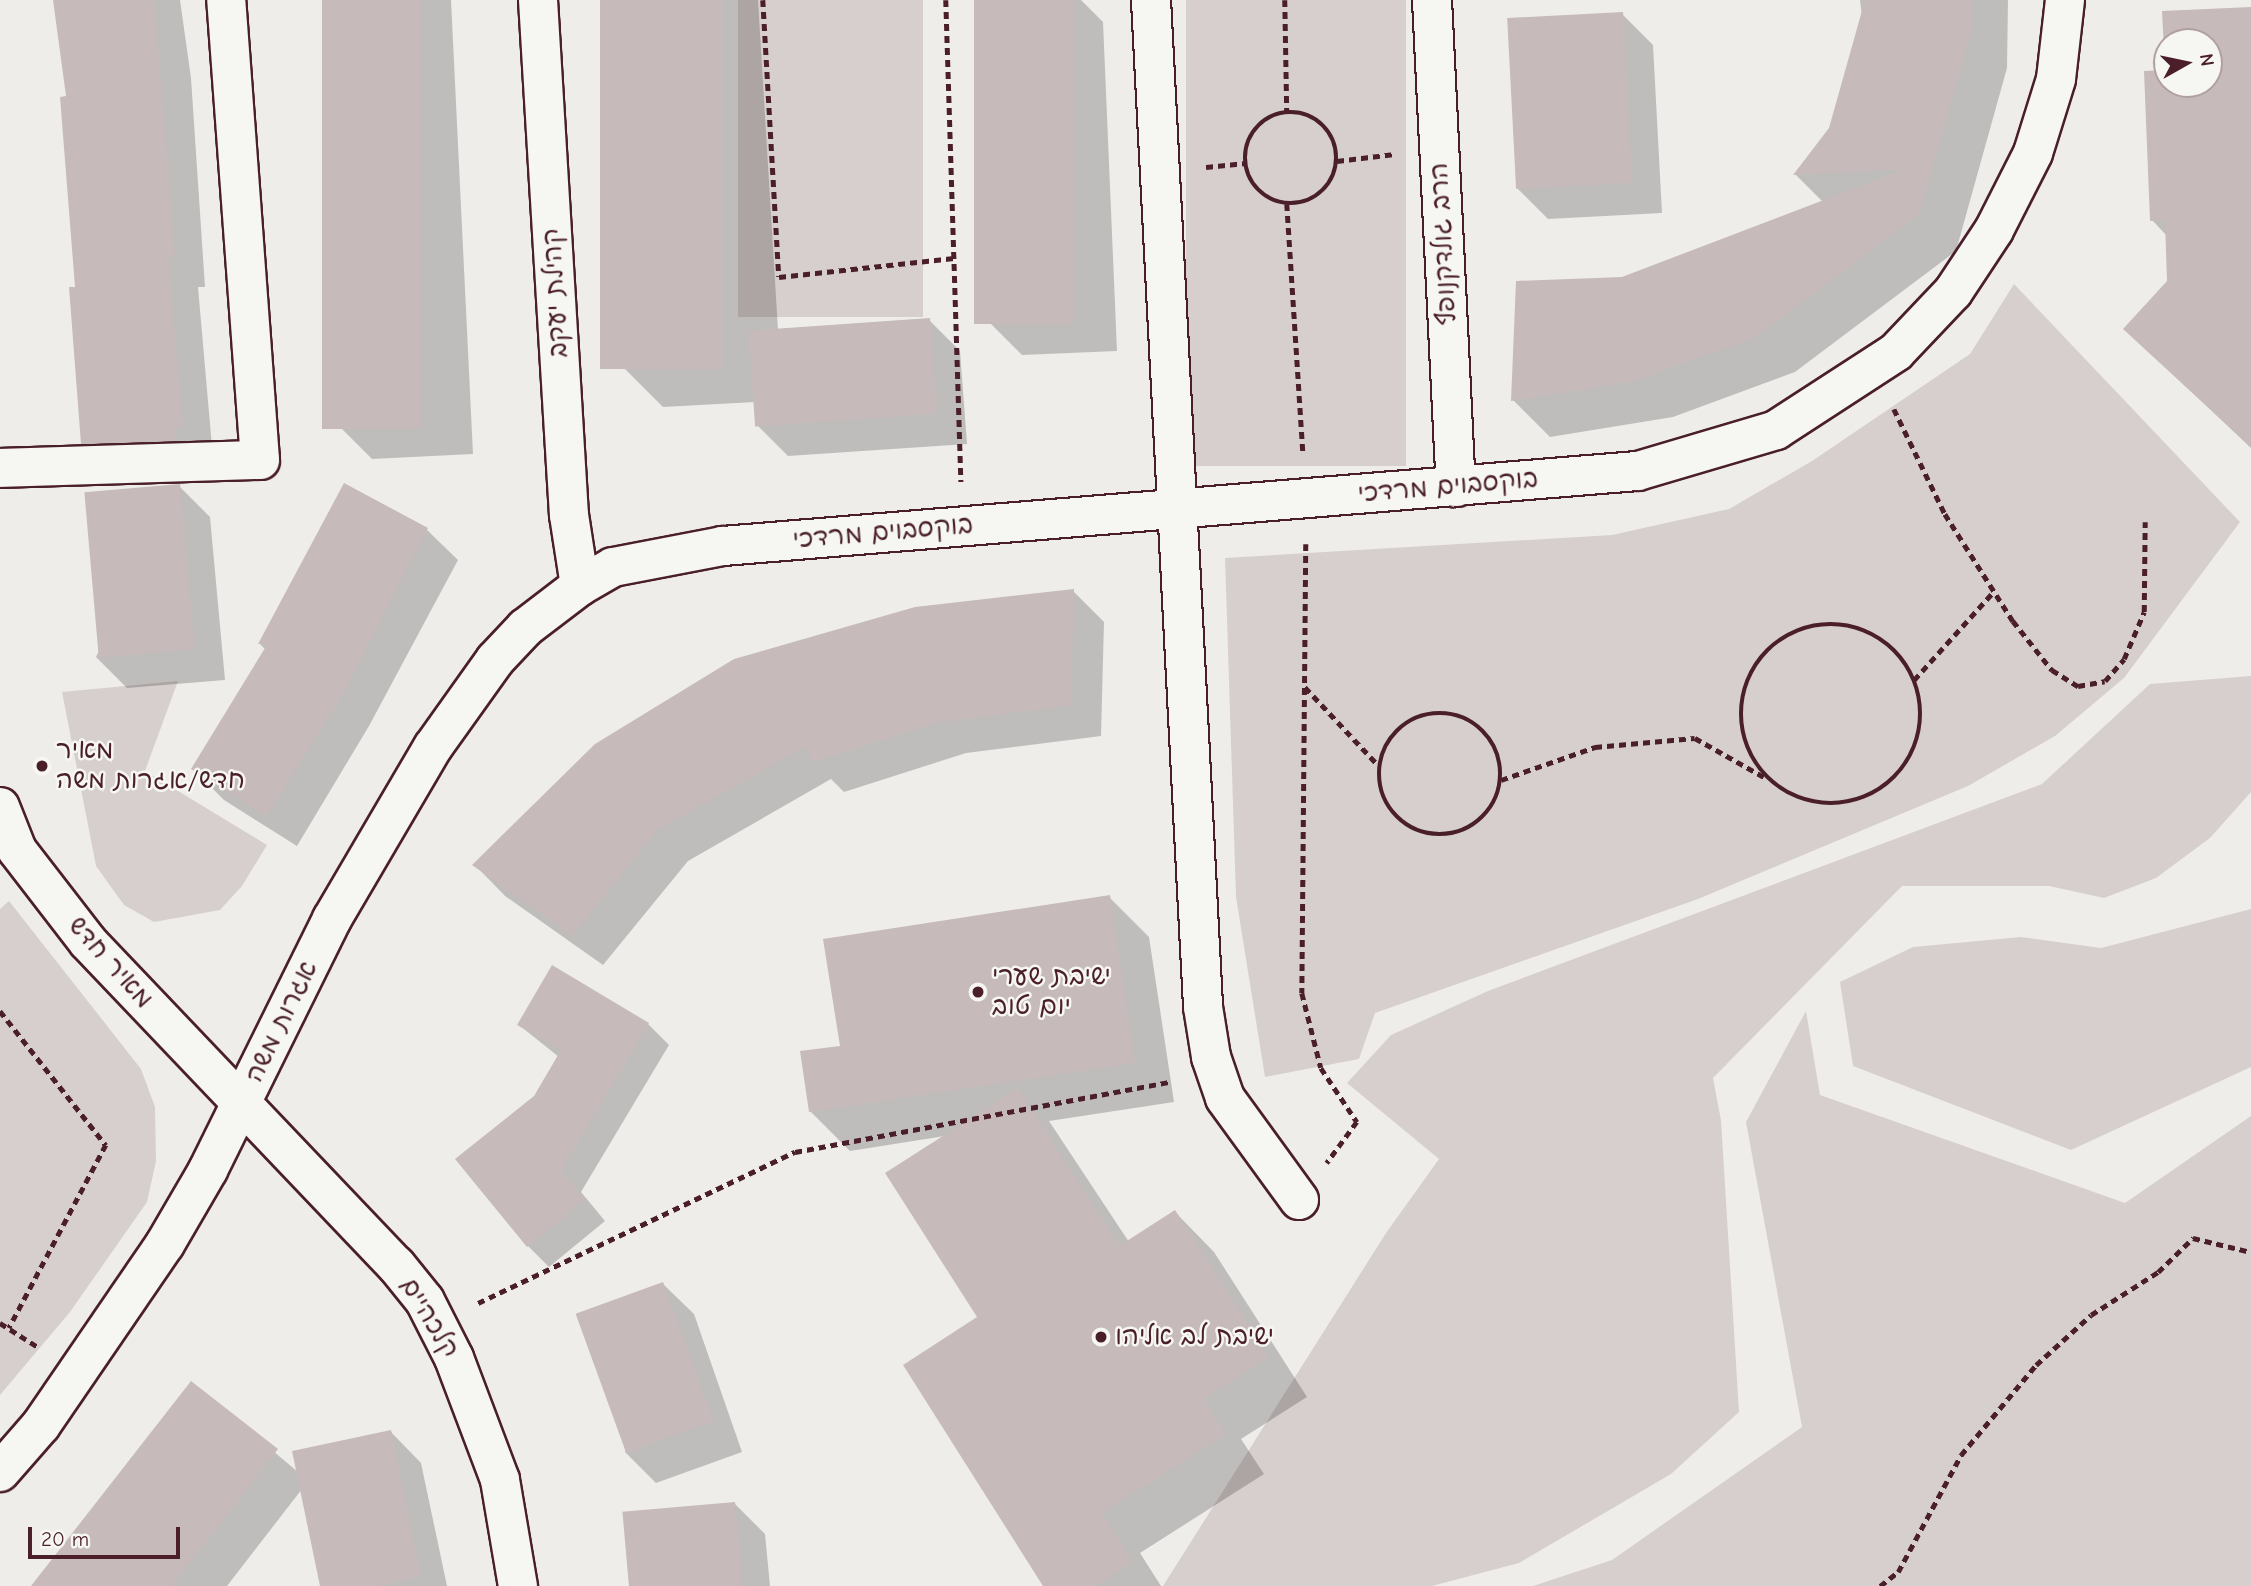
<!DOCTYPE html>
<html>
<head>
<meta charset="utf-8">
<style>
  body { margin:0 }
  #map { position:relative; width:2251px; height:1586px; overflow:hidden; background:#efedea; font-family:"Comic Neue","Playpen Sans Hebrew",sans-serif }
  div>[style] { position:absolute }
  .green>* { inset:0; background:#d7cfce; transform-origin:0 0 }
  .shadow>* { inset:0; background:#0003 }
  .building>* { inset:0; background:#c6babb; transform-origin:0 0 }
  .path>* { height:4.5px; margin-top:-2.25px; transform-origin:0; background:repeating-linear-gradient(90deg,#4a1f2b 0 7px,transparent 0 12px) }
  .path>.ring { margin:-2.25px; padding:0; box-sizing:content-box; background:none; border:4.5px solid #4a1f2b; border-radius:50% }
  .roads { filter:drop-shadow(2px 0 #4a1f2b) drop-shadow(-2px 0 #4a1f2b) drop-shadow(0 2px #4a1f2b) drop-shadow(0 -2px #4a1f2b) }
  .minor>* { height:38px; margin:-19px; padding:0 19px; transform-origin:19px; border-radius:19px; background:#f6f6f2 }
  .dots>* { width:19px; height:19px; translate:-50% -50%; box-sizing:border-box; border:4px solid #f6f6f2; border-radius:50% }
  span { translate:-50% -50%; white-space:nowrap; text-align:center; line-height:1.15; -webkit-text-stroke:5px #f6f6f2; paint-order:stroke }
  .street-label { font-size:26px; color:#4a1f2b }
  .poi-label { font-size:26px; color:#4a1f2b }
  .left { translate:0 -50%; text-align:left }
  .north { position:absolute; left:2153px; top:28px; width:70px; height:70px; box-sizing:border-box; background:#f6f6f2; border:2px solid #b1a0a2; border-radius:50%; rotate:81deg; font-size:19px; font-weight:700; line-height:28px; text-align:center; color:#4a1f2b }
  .north::after { content:''; display:block; margin:auto; width:24px; height:32px; background:#4a1f2b; clip-path:polygon(50% 0,100% 100%,50% 72%,0 100%) }
  .scale { position:absolute; left:28px; top:1527px; width:152px; height:32px; box-sizing:border-box; border:4px solid #4a1f2b; border-top:0; padding-left:9px; font-size:21px; line-height:24px; white-space:nowrap; color:#4a1f2b; -webkit-text-stroke:5px #f6f6f2; paint-order:stroke }
</style>
</head>
<body>
<div id="map">
  <div class="green">
    <i style="left:738px;top:0;width:185px;height:317px"></i>
    <i style="left:1186px;top:0;width:220px;height:466px"></i>
    <i style="clip-path:polygon(2014px 284px,2240px 522px,2124px 678px,2055px 736px,1968px 786px,1698px 899px,1375px 1013px,1359px 1059px,1265px 1077px,1236px 897px,1225px 558px,1612px 535px,1729px 509px,1812px 461px,1970px 354px)"></i>
    <i style="clip-path:polygon(2251px 676px,2251px 792px,2210px 838px,2156px 878px,2104px 898px,2049px 886px,1902px 886px,1713px 1078px,1721px 1120px,1739px 1412px,1671px 1474px,1519px 1563px,1432px 1586px,1163px 1586px,1386px 1233px,1439px 1159px,1347px 1083px,1391px 1035px,1488px 991px,2042px 784px,2150px 684px)"></i>
    <i style="clip-path:polygon(178px 681px,145px 771px,267px 845px,242px 886px,220px 910px,154px 922px,124px 905px,96px 866px,62px 692px)"></i>
    <i style="clip-path:polygon(9px 901px,141px 1069px,155px 1107px,156px 1161px,147px 1202px,70px 1312px,0 1395px,0 909px)"></i>
    <i style="clip-path:polygon(2251px 909px,2251px 1067px,2071px 1150px,1853px 1066px,1840px 982px,1913px 947px,2021px 937px,2101px 948px)"></i>
    <i style="clip-path:polygon(1806px 1011px,1820px 1095px,2125px 1203px,2251px 1116px,2251px 1586px,1533px 1586px,1612px 1560px,1802px 1427px,1746px 1122px)"></i>
  </div>
  <div class="shadow">
    <i style="clip-path:polygon(54px 0,180px 0,191px 78px,205px 287px,198px 287px,213px 458px,113px 474px,82px 443px,68px 98px)"></i>
    <i style="clip-path:polygon(323px 0,451px 0,473px 454px,372px 459px,341px 428px)"></i>
    <i style="clip-path:polygon(602px 0,758px 0,778px 330px,929px 320px,960px 351px,967px 444px,788px 456px,757px 425px,755px 402px,663px 407px,623px 367px)"></i>
    <i style="clip-path:polygon(976px 0,1081px 0,1103px 22px,1117px 351px,1022px 355px,991px 324px)"></i>
    <i style="clip-path:polygon(1860px 0,2008px 0,2007px 68px,1956px 251px,1795px 372px,1673px 417px,1550px 437px,1513px 400px,1622px 279px,1823px 202px,1796px 175px,1831px 129px,1862px 16px)"></i>
    <i style="clip-path:polygon(evenodd,2251px 9px,2251px 448px,2125px 329px,2169px 281px,2167px 236px,2152px 220px,2166px 72px,2164px 13px,2251px 9px,2167px 42px,2209px 42px,2209px 84px,2167px 84px,2167px 42px)"></i>
    <i style="clip-path:polygon(1622px 14px,1653px 45px,1662px 213px,1548px 219px,1517px 188px)"></i>
    <i style="clip-path:polygon(345px 485px,427px 530px,458px 560px,369px 726px,297px 846px,224px 800px,193px 769px,266px 650px,260px 644px)"></i>
    <i style="clip-path:polygon(179px 486px,210px 517px,225px 680px,127px 688px,96px 657px)"></i>
    <i style="clip-path:polygon(1073px 591px,1104px 622px,1101px 736px,966px 753px,844px 792px,831px 779px,688px 861px,603px 965px,505px 896px,475px 865px)"></i>
    <i style="clip-path:polygon(1109px 897px,1149px 937px,1174px 1102px,1049px 1121px,1129px 1242px,1175px 1212px,1214px 1252px,1307px 1397px,1241px 1439px,1264px 1474px,1140px 1553px,1161px 1586px,1045px 1586px,945px 1136px,850px 1151px,810px 1111px,842px 1047px)"></i>
    <i style="clip-path:polygon(648px 1024px,669px 1045px,581px 1192px,605px 1221px,549px 1267px,528px 1246px,535px 1097px,559px 1057px,519px 1025px)"></i>
    <i style="clip-path:polygon(663px 1284px,694px 1314px,742px 1452px,656px 1483px,625px 1452px)"></i>
    <i style="clip-path:polygon(192px 1383px,298px 1472px,391px 1432px,421px 1463px,447px 1586px,322px 1586px,302px 1489px,227px 1586px,33px 1586px)"></i>
    <i style="clip-path:polygon(734px 1503px,765px 1534px,770px 1586px,631px 1586px)"></i>
  </div>
  <div class="building">
    <i style="clip-path:polygon(53px 0,154px 0,175px 256px,168px 257px,183px 427px,175px 428px,176px 441px,81px 444px,69px 287px,75px 287px,60px 97px,66px 96px)"></i>
    <i style="left:322px;top:0;width:99px;height:429px"></i>
    <i style="left:600px;top:0;width:122px;height:369px"></i>
    <i style="left:974px;top:0;width:99px;height:324px"></i>
    <i style="clip-path:polygon(1865px 0,1971px 0,1971px 31px,1919px 214px,1758px 336px,1635px 381px,1511px 401px,1516px 281px,1622px 277px,1905px 169px,1793px 175px,1829px 128px)"></i>
    <i style="clip-path:polygon(evenodd,2251px 7px,2251px 447px,2123px 329px,2167px 281px,2165px 221px,2150px 221px,2144px 71px,2165px 70px,2162px 11px,2251px 7px,2167px 42px,2209px 42px,2209px 84px,2167px 84px,2167px 42px)"></i>
    <i style="left:1623px;top:12px;width:171px;height:116px;rotate:87deg"></i>
    <i style="left:930px;top:318px;width:96px;height:182px;rotate:86deg"></i>
    <i style="clip-path:polygon(344px 483px,428px 528px,341px 697px,266px 816px,191px 769px,268px 643px,258px 644px)"></i>
    <i style="left:180px;top:484px;width:166px;height:96px;rotate:85deg"></i>
    <i style="clip-path:polygon(1074px 589px,1071px 705px,935px 723px,812px 763px,806px 746px,657px 830px,572px 936px,472px 865px,595px 744px,734px 659px,915px 607px)"></i>
    <i style="clip-path:polygon(1110px 895px,1135px 1063px,809px 1112px,800px 1051px,840px 1046px,823px 939px)"></i>
    <i style="clip-path:polygon(552px 965px,649px 1023px,561px 1170px,585px 1200px,527px 1247px,455px 1159px,534px 1096px,561px 1050px,517px 1025px)"></i>
    <i style="clip-path:polygon(1018px 1088px,1119px 1246px,1175px 1210px,1269px 1357px,1203px 1399px,1226px 1434px,1102px 1513px,1133px 1562px,1095px 1586px,1043px 1586px,903px 1365px,977px 1317px,885px 1173px)"></i>
    <i style="left:663px;top:1282px;width:148px;height:93px;rotate:70deg"></i>
    <i style="clip-path:polygon(191px 1381px,278px 1449px,172px 1586px,31px 1586px)"></i>
    <i style="clip-path:polygon(391px 1430px,421px 1577px,377px 1586px,320px 1586px,292px 1451px)"></i>
    <i style="left:735px;top:1502px;width:84px;height:113px;rotate:85deg"></i>
  </div>
  <div class="path">
    <i style="left:763px;top:0;width:277px;rotate:86.7deg"></i>
    <i style="left:779px;top:277px;width:176px;rotate:-6.2deg"></i>
    <i style="left:946px;top:0;width:482px;rotate:88.2deg"></i>
    <i style="left:1285px;top:0;width:112px;rotate:89deg"></i>
    <i class="ring" style="left:1245px;top:112px;width:87.5px;height:87.5px"></i>
    <i style="left:1337px;top:161px;width:58px;rotate:-6.9deg"></i>
    <i style="left:1206px;top:167px;width:40px;rotate:-5.7deg"></i>
    <i style="left:1287px;top:204px;width:248px;rotate:86.3deg"></i>
    <i style="left:1894px;top:409px;width:117px;rotate:64.1deg"></i>
    <i style="left:1945px;top:514px;width:127px;rotate:57.6deg"></i>
    <i style="left:2013px;top:621px;width:63px;rotate:51.5deg"></i>
    <i style="left:2052px;top:670px;width:31px;rotate:32deg"></i>
    <i style="left:2078px;top:686px;width:27px;rotate:-10deg"></i>
    <i style="left:2105px;top:681px;width:29px;rotate:-49deg"></i>
    <i style="left:2124px;top:659px;width:51px;rotate:-66.9deg"></i>
    <i style="left:2144px;top:612px;width:90px;rotate:-89.4deg"></i>
    <i style="left:1306px;top:544px;width:449px;rotate:90.5deg"></i>
    <i style="left:1302px;top:993px;width:77px;rotate:75.8deg"></i>
    <i style="left:1321px;top:1068px;width:65px;rotate:56.3deg"></i>
    <i style="left:1357px;top:1122px;width:51px;rotate:126.2deg"></i>
    <i class="ring" style="left:1741px;top:624px;width:175.5px;height:175.5px"></i>
    <i style="left:1914px;top:680px;width:120px;rotate:-48deg"></i>
    <i style="left:1305px;top:687px;width:107px;rotate:46.9deg"></i>
    <i class="ring" style="left:1379px;top:713px;width:117.5px;height:117.5px"></i>
    <i style="left:1501px;top:780px;width:100px;rotate:-19.3deg"></i>
    <i style="left:1595px;top:747px;width:100px;rotate:-5.1deg"></i>
    <i style="left:1695px;top:738px;width:79px;rotate:29.5deg"></i>
    <i style="left:0;top:1011px;width:171px;rotate:51.7deg"></i>
    <i style="left:106px;top:1145px;width:207px;rotate:117.9deg"></i>
    <i style="left:478px;top:1303px;width:351px;rotate:-25.5deg"></i>
    <i style="left:795px;top:1152px;width:381px;rotate:-10.6deg"></i>
    <i style="left:0;top:1323px;width:45px;rotate:32.3deg"></i>
    <i style="left:1880px;top:1586px;width:23px;rotate:-38deg"></i>
    <i style="left:1898px;top:1572px;width:133px;rotate:-61.7deg"></i>
    <i style="left:1961px;top:1455px;width:117px;rotate:-50.2deg"></i>
    <i style="left:2036px;top:1365px;width:74px;rotate:-42.3deg"></i>
    <i style="left:2091px;top:1315px;width:80px;rotate:-32.7deg"></i>
    <i style="left:2158px;top:1272px;width:49px;rotate:-44.2deg"></i>
    <i style="left:2193px;top:1238px;width:60px;rotate:13.6deg"></i>
  </div>
  <div class="roads">
    <div class="minor">
      <i style="left:538px;top:0;width:516px;rotate:86.56deg"></i>
      <i style="left:569px;top:515px;width:72px;rotate:81.2deg"></i>
      <i style="left:1151px;top:0;width:1008px;rotate:87.04deg"></i>
      <i style="left:1203px;top:1007px;width:51px;rotate:80.9deg"></i>
      <i style="left:1211px;top:1057px;width:43px;rotate:71.1deg"></i>
      <i style="left:1225px;top:1098px;width:126px;rotate:54deg"></i>
      <i style="left:1432px;top:0;width:488px;rotate:87.2deg"></i>
      <i style="left:0;top:468px;width:260px;rotate:-1.8deg"></i>
      <i style="left:260px;top:460px;width:461px;rotate:-94.2deg"></i>
      <i style="left:0;top:807px;width:46px;rotate:68.4deg"></i>
      <i style="left:17px;top:850px;width:116px;rotate:52.3deg"></i>
      <i style="left:88px;top:942px;width:446px;rotate:46.4deg"></i>
      <i style="left:396px;top:1265px;width:46px;rotate:51.1deg"></i>
      <i style="left:425px;top:1301px;width:64px;rotate:63deg"></i>
      <i style="left:454px;top:1358px;width:130px;rotate:69.3deg"></i>
      <i style="left:500px;top:1480px;width:108px;rotate:80.4deg"></i>
      <i style="left:0;top:1472px;width:62px;rotate:-48.9deg"></i>
      <i style="left:41px;top:1425px;width:219px;rotate:-55.6deg"></i>
      <i style="left:165px;top:1244px;width:86px;rotate:-59.8deg"></i>
      <i style="left:208px;top:1170px;width:280px;rotate:-63.7deg"></i>
      <i style="left:332px;top:919px;width:199px;rotate:-59.6deg"></i>
      <i style="left:433px;top:747px;width:107px;rotate:-54.5deg"></i>
      <i style="left:495px;top:660px;width:44px;rotate:-46.8deg"></i>
      <i style="left:525px;top:628px;width:69px;rotate:-37.4deg"></i>
      <i style="left:580px;top:586px;width:38px;rotate:-30deg"></i>
      <i style="left:613px;top:567px;width:112px;rotate:-10.8deg"></i>
      <i style="left:723px;top:546px;width:918px;rotate:-4.69deg"></i>
      <i style="left:1638px;top:471px;width:144px;rotate:-16.5deg"></i>
      <i style="left:1776px;top:430px;width:143px;rotate:-33deg"></i>
      <i style="left:1896px;top:352px;width:83px;rotate:-46.5deg"></i>
      <i style="left:1953px;top:292px;width:74px;rotate:-56.5deg"></i>
      <i style="left:1994px;top:230px;width:86px;rotate:-63.1deg"></i>
      <i style="left:2033px;top:153px;width:77px;rotate:-72.7deg"></i>
      <i style="left:2056px;top:79px;width:80px;rotate:-83.5deg"></i>
    </div>
  </div>
  <div class="dots">
    <i style="left:42px;top:766px;background:#4a1f2b"></i>
    <i style="left:978px;top:992px;background:#4a1f2b"></i>
    <i style="left:1101px;top:1337px;background:#4a1f2b"></i>
  </div>
  <div class="street-label">
    <span style="left:1444px;top:244px;rotate:-93deg">הרב גולדקנופף</span>
    <span style="left:556px;top:293px;rotate:-93deg">קהילת יעקב</span>
    <span style="left:1448px;top:487px;rotate:-5deg">בוקסבוים מרדכי</span>
    <span style="left:883px;top:533px;rotate:-5deg">בוקסבוים מרדכי</span>
    <span style="left:110px;top:963px;rotate:48deg">מאיר חדש</span>
    <span style="left:282px;top:1022px;rotate:-64deg">אגרות משה</span>
    <span style="left:429px;top:1318px;rotate:59deg">קלכהיים</span>
  </div>
  <div class="poi-label">
    <span class="left" style="left:56px;top:766px">מאיר<br>חדש/אגרות משה</span>
    <span class="left" style="left:992px;top:992px">ישיבת שערי<br>יום טוב</span>
    <span class="left" style="left:1115px;top:1337px">ישיבת לב אליהו</span>
  </div>
  <div class="north">N</div>
  <div class="scale">20 m</div>
</div>
</body>
</html>
